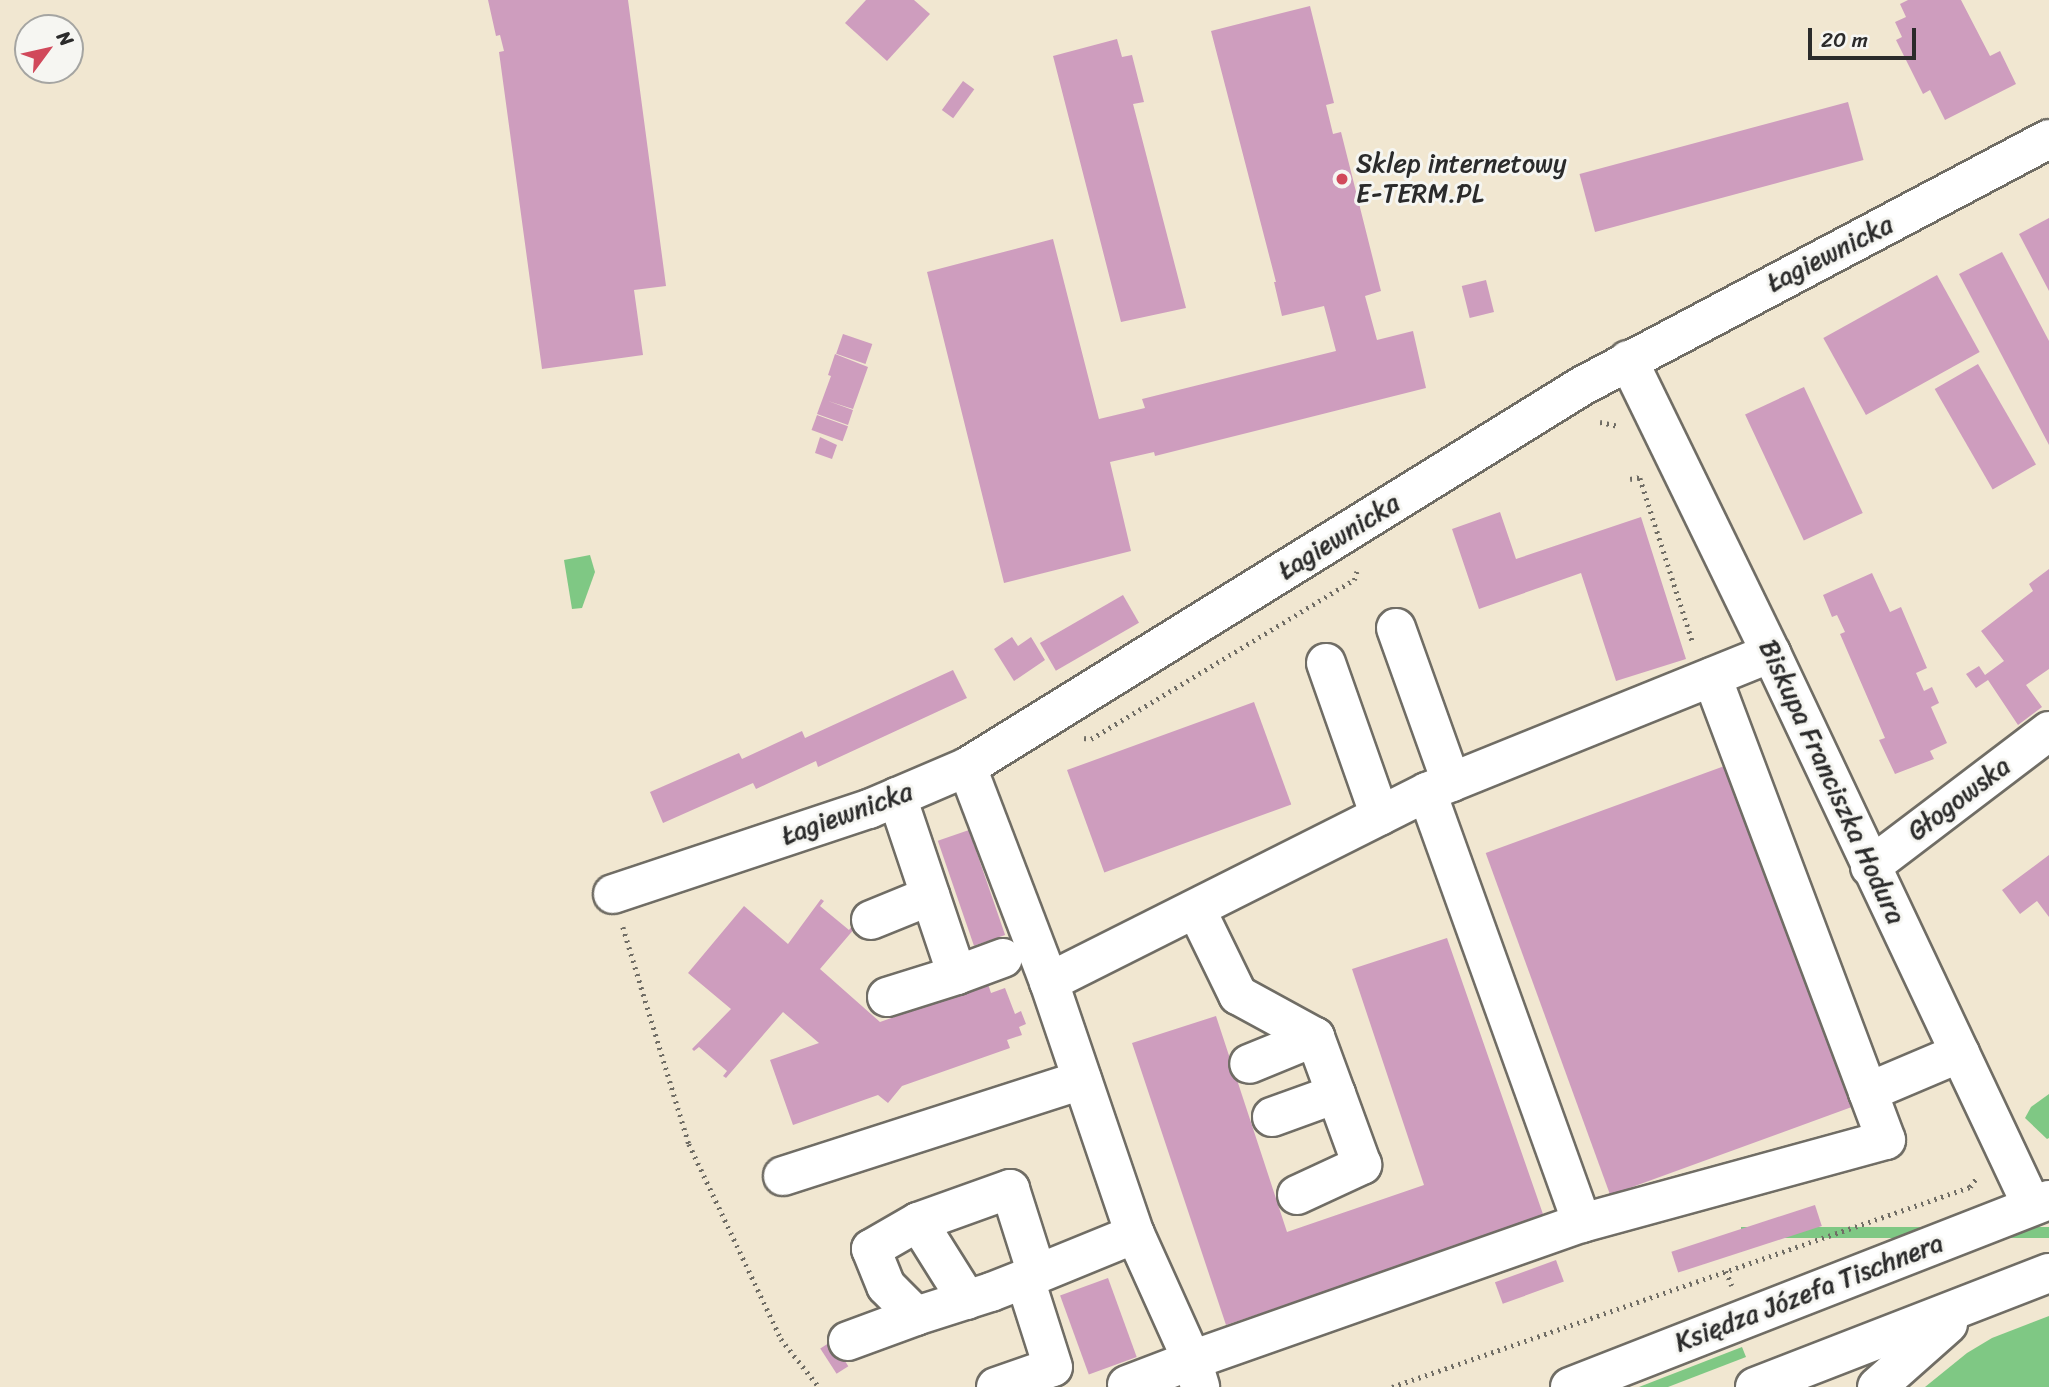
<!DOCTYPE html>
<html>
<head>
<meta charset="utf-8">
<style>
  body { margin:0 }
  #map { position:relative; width:2049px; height:1387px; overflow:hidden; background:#f1e7d1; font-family:Sriracha,sans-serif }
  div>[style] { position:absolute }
  .green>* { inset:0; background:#7fc884; transform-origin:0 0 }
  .building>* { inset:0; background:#ce9dbe; transform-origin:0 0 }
  .path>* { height:4.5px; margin-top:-2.25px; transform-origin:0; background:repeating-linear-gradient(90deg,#706d65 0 2px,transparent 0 7px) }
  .roads { filter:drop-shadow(2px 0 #706d65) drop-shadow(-2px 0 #706d65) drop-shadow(0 2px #706d65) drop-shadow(0 -2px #706d65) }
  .minor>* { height:38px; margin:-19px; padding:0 19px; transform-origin:19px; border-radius:19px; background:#fff }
  .major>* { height:38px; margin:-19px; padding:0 19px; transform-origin:19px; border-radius:19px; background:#fff }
  .dots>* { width:19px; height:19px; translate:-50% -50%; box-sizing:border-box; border:4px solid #f6f6f2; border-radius:50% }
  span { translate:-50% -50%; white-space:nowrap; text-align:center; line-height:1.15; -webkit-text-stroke:6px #f6f6f2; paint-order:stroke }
  .poi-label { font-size:26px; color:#2b2b2b }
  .left { translate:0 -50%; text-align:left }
  .street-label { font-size:26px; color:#2b2b2b }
  .north { position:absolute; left:14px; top:14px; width:70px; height:70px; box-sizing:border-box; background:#f6f6f2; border:2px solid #a5a5a2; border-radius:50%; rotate:57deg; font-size:19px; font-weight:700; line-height:28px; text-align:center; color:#2b2b2b }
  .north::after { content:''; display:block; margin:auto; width:24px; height:32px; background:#d1495b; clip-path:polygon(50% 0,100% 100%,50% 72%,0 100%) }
  .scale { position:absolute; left:1808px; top:28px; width:108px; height:32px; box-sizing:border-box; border:4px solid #2b2b2b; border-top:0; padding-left:9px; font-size:21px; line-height:24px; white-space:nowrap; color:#2b2b2b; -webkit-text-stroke:5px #f6f6f2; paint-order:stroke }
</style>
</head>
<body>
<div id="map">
  <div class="green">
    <i style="clip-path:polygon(590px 555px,595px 572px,582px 608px,572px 609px,564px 560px)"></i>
    <i style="clip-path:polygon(2049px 1094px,2049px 1138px,2047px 1139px,2025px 1118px,2031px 1107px)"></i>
    <i style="left:2049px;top:1227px;width:11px;height:308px;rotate:90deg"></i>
    <i style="clip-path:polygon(2049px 1316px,2049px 1387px,1925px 1387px,1967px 1353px,1992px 1338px)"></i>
    <i style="clip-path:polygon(1742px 1347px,1746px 1357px,1668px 1387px,1639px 1387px)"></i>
  </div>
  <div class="building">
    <i style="clip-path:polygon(488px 0,628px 0,666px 286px,634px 290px,643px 355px,542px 369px,499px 52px,504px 51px,500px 35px,496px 36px)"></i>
    <i style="clip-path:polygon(866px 0,914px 0,930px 14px,887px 61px,845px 23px)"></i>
    <i style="clip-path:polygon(1908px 0,1961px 0,1990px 56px,2000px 51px,2016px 84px,1945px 120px,1930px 90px,1923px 94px,1896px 40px,1902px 37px,1895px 22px,1906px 17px,1900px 4px)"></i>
    <i style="clip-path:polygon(1310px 6px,1334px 103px,1326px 105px,1333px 134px,1341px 132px,1381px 291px,1365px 296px,1377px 340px,1413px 331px,1426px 388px,1155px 456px,1154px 452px,1110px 462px,1131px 551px,1004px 583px,927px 272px,1053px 239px,1099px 419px,1145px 408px,1142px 399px,1336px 351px,1324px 306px,1282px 316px,1274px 282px,1276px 282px,1211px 31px)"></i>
    <i style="clip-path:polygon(1117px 39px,1122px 57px,1132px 55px,1144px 102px,1133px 104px,1186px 308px,1121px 322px,1053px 56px)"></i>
    <i style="left:963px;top:81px;width:14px;height:36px;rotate:36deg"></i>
    <i style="left:1848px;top:102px;width:60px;height:278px;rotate:75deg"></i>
    <i style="clip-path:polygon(2049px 218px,2049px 291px,2019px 234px)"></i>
    <i style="clip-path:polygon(2002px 252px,2049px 341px,2049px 445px,1959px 274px)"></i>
    <i style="left:1937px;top:275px;width:88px;height:130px;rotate:61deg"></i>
    <i style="left:1486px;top:280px;width:33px;height:25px;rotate:76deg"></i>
    <i style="left:843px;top:334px;width:31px;height:21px;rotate:19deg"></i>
    <i style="clip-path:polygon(835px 354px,868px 367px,853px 409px,828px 401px,853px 410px,848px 425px,817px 414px,831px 376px,828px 375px)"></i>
    <i style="left:1978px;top:364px;width:116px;height:50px;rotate:60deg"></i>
    <i style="left:1804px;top:387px;width:139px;height:65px;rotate:65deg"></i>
    <i style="left:817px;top:415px;width:33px;height:16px;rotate:20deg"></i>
    <i style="clip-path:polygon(820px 437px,837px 445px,832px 459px,815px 453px)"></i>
    <i style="clip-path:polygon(1500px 512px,1516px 559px,1641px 517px,1686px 659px,1616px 681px,1581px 573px,1479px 609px,1452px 529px)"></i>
    <i style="clip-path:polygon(2049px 569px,2049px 669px,2026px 685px,2042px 707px,2018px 725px,1988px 680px,1976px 688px,1966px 674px,1979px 666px,1985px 675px,2004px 661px,1981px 631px,2033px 591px,2029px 584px)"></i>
    <i style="clip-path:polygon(1872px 573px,1890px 612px,1901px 607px,1927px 668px,1916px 673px,1924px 691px,1932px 687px,1939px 703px,1931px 707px,1947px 743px,1930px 751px,1934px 759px,1895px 774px,1879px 740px,1885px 738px,1840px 634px,1845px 632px,1837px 615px,1832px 617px,1823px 595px)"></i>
    <i style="left:1123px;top:595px;width:32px;height:96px;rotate:60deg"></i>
    <i style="clip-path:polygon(1012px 637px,1018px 646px,1031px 637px,1045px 660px,1014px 681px,994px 649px)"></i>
    <i style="clip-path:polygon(953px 670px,967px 698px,818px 767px,816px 761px,756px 789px,753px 783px,663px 823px,650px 792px,739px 753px,742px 759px,802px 731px,805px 738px)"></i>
    <i style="left:1254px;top:702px;width:109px;height:199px;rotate:70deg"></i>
    <i style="left:1730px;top:764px;width:364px;height:260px;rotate:70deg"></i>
    <i style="left:969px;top:830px;width:111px;height:33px;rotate:71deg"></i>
    <i style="clip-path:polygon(2049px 855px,2049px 917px,2037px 901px,2020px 914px,2002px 890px)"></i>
    <i style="clip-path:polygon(821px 899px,824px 901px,820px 906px,849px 930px,852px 926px,855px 928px,820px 969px,880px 1022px,988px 984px,991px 993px,1005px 988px,1015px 1014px,1021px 1011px,1026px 1024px,1019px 1027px,1022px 1035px,1007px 1040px,1010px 1048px,902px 1086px,888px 1103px,878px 1095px,793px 1125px,770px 1060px,819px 1043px,783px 1012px,726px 1078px,723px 1076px,727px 1071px,699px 1047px,694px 1051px,692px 1049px,731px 1009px,688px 973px,744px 906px,788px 944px)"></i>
    <i style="clip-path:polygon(1447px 938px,1544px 1217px,1226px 1325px,1132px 1043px,1216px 1016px,1287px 1232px,1424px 1185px,1352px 969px)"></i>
    <i style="left:1815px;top:1205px;width:22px;height:151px;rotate:72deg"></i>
    <i style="left:1556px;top:1260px;width:23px;height:65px;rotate:70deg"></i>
    <i style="left:1108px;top:1278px;width:84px;height:51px;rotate:70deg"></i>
    <i style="left:832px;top:1341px;width:30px;height:14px;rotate:57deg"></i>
  </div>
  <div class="path">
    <i style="left:1600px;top:422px;width:19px;rotate:12deg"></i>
    <i style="left:1640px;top:478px;width:173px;rotate:72.2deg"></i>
    <i style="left:1630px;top:479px;width:11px;rotate:-10deg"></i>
    <i style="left:1084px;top:738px;width:7px;rotate:8deg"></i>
    <i style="left:1091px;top:739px;width:307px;rotate:-31.2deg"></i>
    <i style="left:1354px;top:580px;width:9px;rotate:-72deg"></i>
    <i style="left:623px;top:927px;width:227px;rotate:73.1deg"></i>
    <i style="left:689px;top:1144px;width:216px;rotate:64.7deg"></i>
    <i style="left:781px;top:1339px;width:61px;rotate:51.6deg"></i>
    <i style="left:1726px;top:1271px;width:16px;rotate:68deg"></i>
    <i style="left:1392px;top:1387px;width:612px;rotate:-19.09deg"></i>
    <i style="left:1970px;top:1187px;width:12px;rotate:-55deg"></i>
  </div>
  <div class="roads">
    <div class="minor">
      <i style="left:1628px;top:360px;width:326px;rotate:64deg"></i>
      <i style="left:1771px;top:653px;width:611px;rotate:64.73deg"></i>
      <i style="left:1396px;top:628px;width:164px;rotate:70.3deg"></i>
      <i style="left:1326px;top:663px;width:162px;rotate:70.6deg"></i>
      <i style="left:1712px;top:677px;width:443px;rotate:69.4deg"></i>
      <i style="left:967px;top:767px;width:230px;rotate:69.1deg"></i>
      <i style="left:1049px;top:982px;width:266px;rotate:71.2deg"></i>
      <i style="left:1135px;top:1234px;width:106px;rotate:157.8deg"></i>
      <i style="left:1037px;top:1274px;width:49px;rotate:158.6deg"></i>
      <i style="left:991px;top:1292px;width:79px;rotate:162.3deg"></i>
      <i style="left:916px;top:1316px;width:42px;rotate:-135deg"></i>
      <i style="left:886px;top:1286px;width:40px;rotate:-112deg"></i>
      <i style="left:871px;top:1249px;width:54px;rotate:-29.9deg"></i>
      <i style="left:918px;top:1222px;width:98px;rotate:-19.7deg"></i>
      <i style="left:1010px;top:1189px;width:89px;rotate:72.4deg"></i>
      <i style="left:1870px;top:867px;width:225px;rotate:-37.2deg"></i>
      <i style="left:613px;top:894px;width:270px;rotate:-18.4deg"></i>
      <i style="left:869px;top:809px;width:107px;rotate:-23.2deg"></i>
      <i style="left:967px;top:767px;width:723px;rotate:-31.78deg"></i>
      <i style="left:1582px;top:386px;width:528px;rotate:-27.87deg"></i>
      <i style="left:1196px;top:909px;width:96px;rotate:64deg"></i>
      <i style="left:1238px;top:995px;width:88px;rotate:28.6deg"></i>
      <i style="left:1315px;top:1037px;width:71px;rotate:157.8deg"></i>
      <i style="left:871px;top:920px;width:64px;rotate:-22.1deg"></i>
      <i style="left:957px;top:975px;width:49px;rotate:-20.3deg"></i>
      <i style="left:1049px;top:982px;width:423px;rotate:-26.7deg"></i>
      <i style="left:1427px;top:792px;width:371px;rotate:-22deg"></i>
      <i style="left:887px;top:997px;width:73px;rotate:-17.4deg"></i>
      <i style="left:957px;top:975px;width:188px;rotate:-108.6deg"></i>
      <i style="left:1272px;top:1117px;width:68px;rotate:-19.8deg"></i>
      <i style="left:1336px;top:1094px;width:61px;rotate:-110.2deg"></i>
      <i style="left:783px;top:1176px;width:314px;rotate:-17.8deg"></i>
      <i style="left:1297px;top:1195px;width:72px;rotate:-24.8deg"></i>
      <i style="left:1362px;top:1165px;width:76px;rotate:-110.1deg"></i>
      <i style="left:918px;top:1222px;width:92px;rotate:57.9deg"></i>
      <i style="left:1582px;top:1223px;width:315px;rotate:-15.3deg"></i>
      <i style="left:1886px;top:1140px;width:51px;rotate:-110.6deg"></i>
      <i style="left:1868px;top:1092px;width:100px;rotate:-23deg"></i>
      <i style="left:1135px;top:1234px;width:138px;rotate:65.7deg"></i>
      <i style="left:1192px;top:1360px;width:413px;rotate:-19.4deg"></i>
      <i style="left:1582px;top:1223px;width:458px;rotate:-109.8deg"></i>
      <i style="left:848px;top:1341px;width:72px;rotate:-20.2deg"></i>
      <i style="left:1127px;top:1385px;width:70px;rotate:-21deg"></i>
      <i style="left:1192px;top:1360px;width:28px;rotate:73deg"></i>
      <i style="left:996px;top:1387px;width:60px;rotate:-19.3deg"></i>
      <i style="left:1053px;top:1367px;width:92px;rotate:-107.7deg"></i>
    </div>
    <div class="major">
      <i style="left:1570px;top:1387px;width:514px;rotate:-21.33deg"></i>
      <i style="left:1755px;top:1387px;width:315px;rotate:-21.2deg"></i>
      <i style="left:1877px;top:1387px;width:95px;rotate:-41.6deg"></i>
    </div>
  </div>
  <div class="dots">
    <i style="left:1342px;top:179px;background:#d1495b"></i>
  </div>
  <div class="poi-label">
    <span class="left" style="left:1356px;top:179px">Sklep internetowy<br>E-TERM.PL</span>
  </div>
  <div class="street-label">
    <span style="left:1830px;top:254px;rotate:-27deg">Łagiewnicka</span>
    <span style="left:1339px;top:537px;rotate:-32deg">Łagiewnicka</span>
    <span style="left:1832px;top:782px;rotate:65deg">Biskupa Franciszka Hodura</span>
    <span style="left:1959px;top:799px;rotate:-37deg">Głogowska</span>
    <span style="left:847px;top:814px;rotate:-20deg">Łagiewnicka</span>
    <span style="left:1809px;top:1293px;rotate:-21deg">Księdza Józefa Tischnera</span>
  </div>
  <div class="north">N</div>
  <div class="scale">20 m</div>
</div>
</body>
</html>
